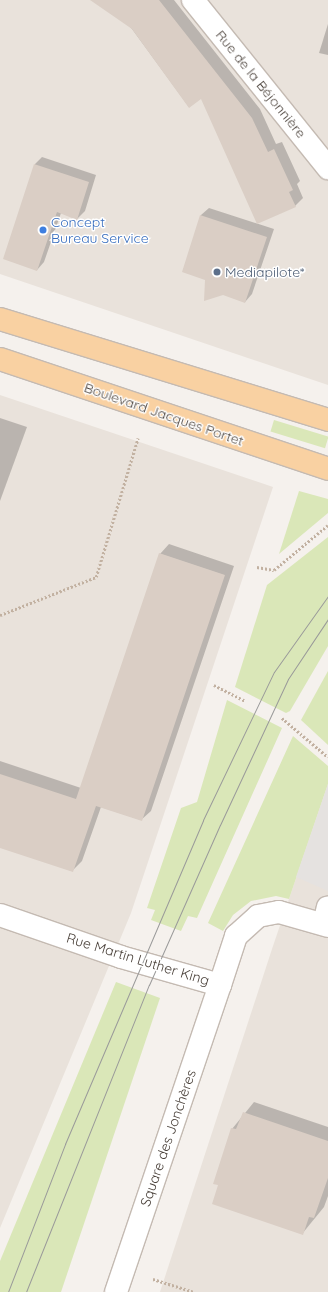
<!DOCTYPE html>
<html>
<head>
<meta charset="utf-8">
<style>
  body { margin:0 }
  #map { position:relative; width:328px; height:1292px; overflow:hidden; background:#f5f1ed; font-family:Quicksand,sans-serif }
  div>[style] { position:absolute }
  .residential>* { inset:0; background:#e9e2db }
  .green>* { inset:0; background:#dae7b8; transform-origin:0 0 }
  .parking>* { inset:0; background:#e5e2e0 }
  .shadow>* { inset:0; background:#0003 }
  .building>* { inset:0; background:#dacec5 }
  .path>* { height:2.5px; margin-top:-1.25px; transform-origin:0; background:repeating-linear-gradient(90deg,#c2b1a1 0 2px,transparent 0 4px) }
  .roads { filter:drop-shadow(1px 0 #c4bab2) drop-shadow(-1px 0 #c4bab2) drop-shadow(0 1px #c4bab2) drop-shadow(0 -1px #c4bab2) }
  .minor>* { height:22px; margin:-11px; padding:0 11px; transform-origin:11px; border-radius:11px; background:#fff }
  .primary>* { height:22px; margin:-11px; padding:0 11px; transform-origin:11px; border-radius:11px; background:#f9d1a2 }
  .tram>* { height:1px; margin:-0.5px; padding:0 0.5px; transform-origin:0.5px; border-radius:0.5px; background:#9a9a9a }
  .dots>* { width:11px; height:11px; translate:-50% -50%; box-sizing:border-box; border:2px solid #fff; border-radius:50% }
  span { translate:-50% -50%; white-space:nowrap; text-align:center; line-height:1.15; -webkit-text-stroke:3px #fff; paint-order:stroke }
  .street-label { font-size:14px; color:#4a413a }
  .shop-label { font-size:14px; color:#366cbe }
  .left { translate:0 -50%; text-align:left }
  .service-label { font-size:14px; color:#4e5e75 }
</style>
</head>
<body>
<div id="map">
  <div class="residential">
    <i style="clip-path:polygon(0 0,328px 0,328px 385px,0 274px)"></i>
    <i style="clip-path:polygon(0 395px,273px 487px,131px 913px,0 1228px)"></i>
    <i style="clip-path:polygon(328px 784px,328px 1292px,160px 1292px,272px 949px)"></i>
  </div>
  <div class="green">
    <i style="left:274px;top:420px;width:57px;height:12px;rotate:17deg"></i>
    <i style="clip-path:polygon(299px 491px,328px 499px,328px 513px,279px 554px)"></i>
    <i style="clip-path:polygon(328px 537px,328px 646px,290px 711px,286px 713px,235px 687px,267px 585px)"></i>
    <i style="clip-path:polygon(328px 671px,328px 745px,301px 720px)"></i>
    <i style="clip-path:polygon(227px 700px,282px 728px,197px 918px,188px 916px,181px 931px,151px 920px,155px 910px,147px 908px,181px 808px,197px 802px)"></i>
    <i style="clip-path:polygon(293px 736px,328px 766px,328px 784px,289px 899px,276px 896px,251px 901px,233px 915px,223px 931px,208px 923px)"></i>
    <i style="clip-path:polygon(116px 982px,160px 998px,61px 1292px,0 1292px,0 1261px)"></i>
  </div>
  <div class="parking">
    <i style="clip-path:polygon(328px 784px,328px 891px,296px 877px)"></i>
  </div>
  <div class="shadow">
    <i style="clip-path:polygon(104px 0,174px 0,260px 109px,276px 144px,282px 142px,300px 181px,297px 184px,303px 198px,295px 206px,201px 98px,189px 107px,132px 29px)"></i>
    <i style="clip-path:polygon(328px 24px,328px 55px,319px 53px)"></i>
    <i style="clip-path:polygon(42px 157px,96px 175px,85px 211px,77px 219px,61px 213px,44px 262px,37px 270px,35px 164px)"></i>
    <i style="clip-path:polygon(209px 208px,274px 229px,252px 294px,245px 302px,206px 279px,183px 271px,201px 215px)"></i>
    <i style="clip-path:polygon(0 418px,27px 427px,0 501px)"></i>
    <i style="clip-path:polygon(169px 544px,234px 566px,151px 811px,141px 820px,101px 807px,82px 861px,72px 871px,0 846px,0 761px,81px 788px,160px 554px)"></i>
    <i style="clip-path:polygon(254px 1102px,328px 1127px,328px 1196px,324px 1207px,302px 1234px,219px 1185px,232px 1129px)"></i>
  </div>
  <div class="building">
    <i style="clip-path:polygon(90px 0,159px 0,252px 118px,268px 152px,274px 149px,293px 190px,289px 192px,296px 207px,257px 224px,201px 99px,189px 108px,132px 29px)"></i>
    <i style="clip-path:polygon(34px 164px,89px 182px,77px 220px,57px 212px,37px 271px,3px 259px)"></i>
    <i style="clip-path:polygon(200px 215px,267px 237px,245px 303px,223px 295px,204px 301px,205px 280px,182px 272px)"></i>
    <i style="clip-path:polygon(159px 553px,225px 575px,142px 821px,96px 806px,73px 872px,0 848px,0 774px,76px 799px)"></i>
    <i style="clip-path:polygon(243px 1112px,328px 1141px,328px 1178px,314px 1218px,309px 1217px,303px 1235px,212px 1204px,218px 1185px,213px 1184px,231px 1128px,236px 1129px)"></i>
  </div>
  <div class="path">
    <i style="left:257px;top:567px;width:17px;rotate:10deg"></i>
    <i style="left:274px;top:570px;width:70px;rotate:-39.8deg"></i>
    <i style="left:0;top:615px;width:103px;rotate:-21.6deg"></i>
    <i style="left:96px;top:577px;width:145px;rotate:-73.2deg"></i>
    <i style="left:214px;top:685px;width:35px;rotate:27deg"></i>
    <i style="left:282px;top:718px;width:60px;rotate:40.3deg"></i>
    <i style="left:153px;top:1279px;width:43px;rotate:17.6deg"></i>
  </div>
  <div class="roads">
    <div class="minor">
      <i style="left:193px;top:0;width:216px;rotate:51.2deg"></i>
      <i style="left:0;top:915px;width:128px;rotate:19.1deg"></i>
      <i style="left:121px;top:957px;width:103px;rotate:15.8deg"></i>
      <i style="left:220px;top:985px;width:52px;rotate:-71.9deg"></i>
      <i style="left:236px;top:936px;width:30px;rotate:-42deg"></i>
      <i style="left:258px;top:916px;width:21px;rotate:-11deg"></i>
      <i style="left:279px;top:912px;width:51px;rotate:15.9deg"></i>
      <i style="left:324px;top:924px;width:17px;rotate:-77deg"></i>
      <i style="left:116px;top:1292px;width:324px;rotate:-71.3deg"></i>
    </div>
    <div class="primary">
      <i style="left:0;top:319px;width:343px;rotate:17.1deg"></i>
      <i style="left:0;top:359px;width:346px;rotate:18.5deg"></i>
    </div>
  </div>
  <div class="tram">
    <i style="left:8px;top:1292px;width:159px;rotate:-68.9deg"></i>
    <i style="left:65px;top:1144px;width:352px;rotate:-66.9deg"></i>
    <i style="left:203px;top:820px;width:164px;rotate:-64.4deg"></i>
    <i style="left:274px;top:672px;width:93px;rotate:-54.6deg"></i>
    <i style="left:26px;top:1292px;width:331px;rotate:-68.2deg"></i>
    <i style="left:149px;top:985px;width:175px;rotate:-66.1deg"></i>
    <i style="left:220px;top:825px;width:161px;rotate:-65deg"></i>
    <i style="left:288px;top:679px;width:72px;rotate:-56.3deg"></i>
  </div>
  <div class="dots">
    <i style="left:43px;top:230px;background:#3f7fe0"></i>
    <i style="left:217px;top:272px;background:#5c6f8a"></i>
  </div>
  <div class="street-label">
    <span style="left:261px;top:84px;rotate:51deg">Rue de la Béjonnière</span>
    <span style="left:164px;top:414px;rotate:19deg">Boulevard Jacques Portet</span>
    <span style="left:138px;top:959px;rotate:17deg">Rue Martin Luther King</span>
    <span style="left:168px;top:1138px;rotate:-71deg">Square des Jonchères</span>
  </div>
  <div class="shop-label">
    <span class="left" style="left:51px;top:230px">Concept<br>Bureau Service</span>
  </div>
  <div class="service-label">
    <span class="left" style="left:225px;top:272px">Mediapilote*</span>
  </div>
</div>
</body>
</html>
